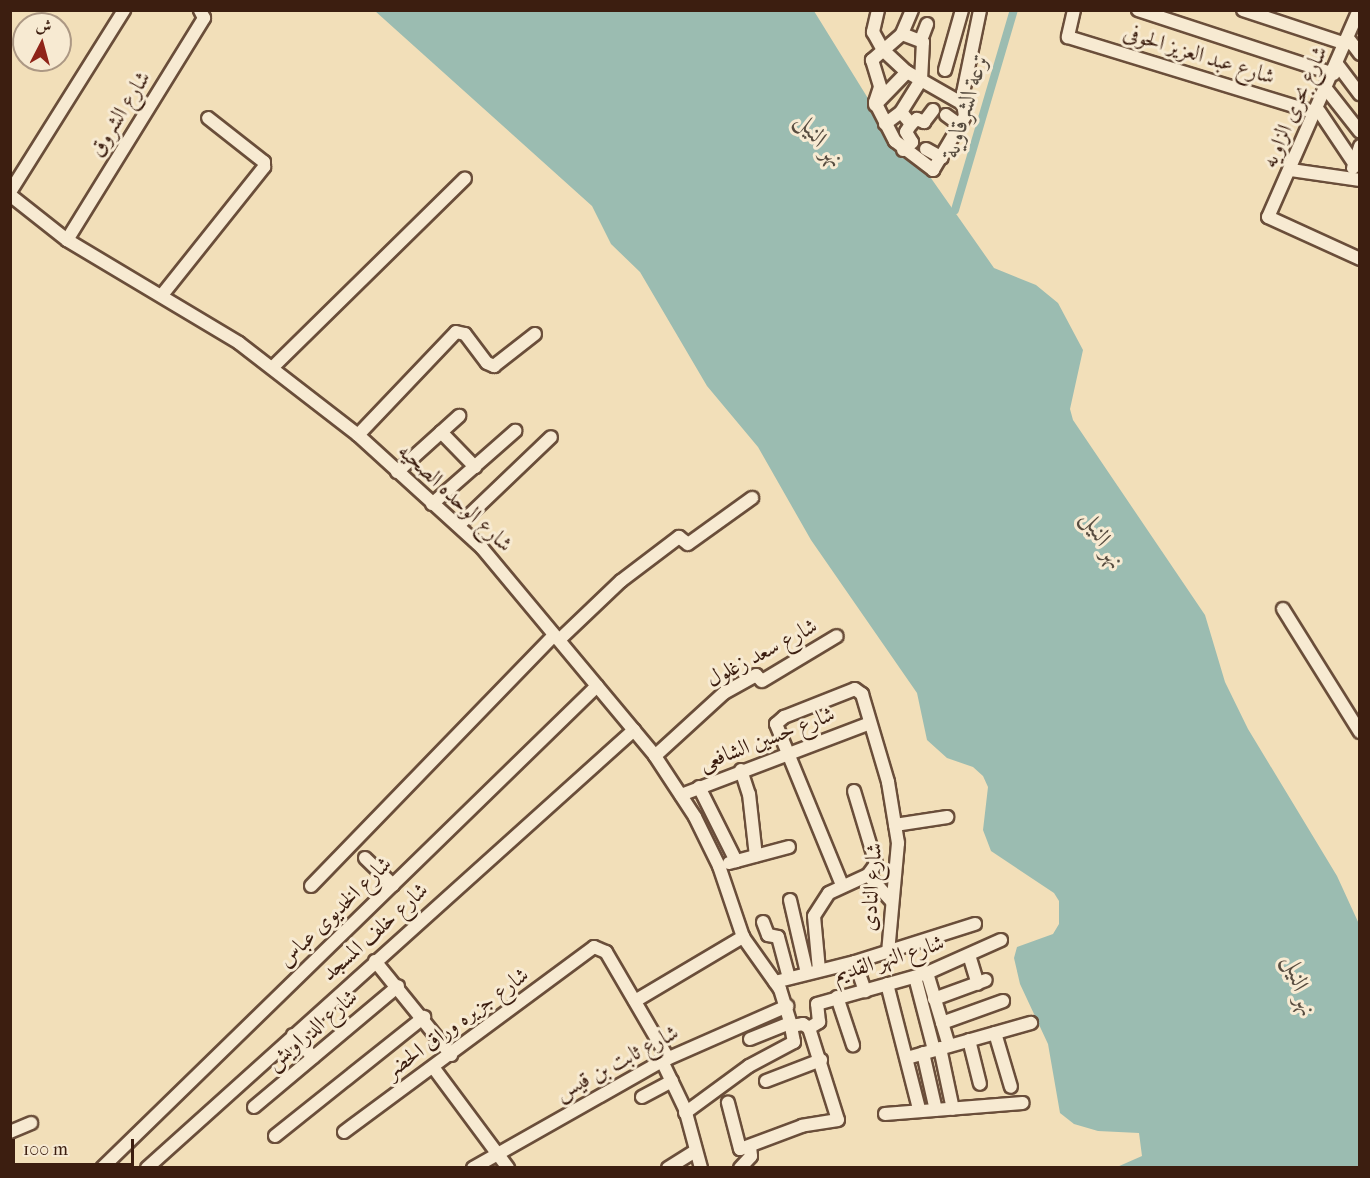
<!DOCTYPE html>
<html>
<head>
<meta charset="utf-8">
<style>
  body { margin:0 }
  #map { position:relative; width:1370px; height:1178px; overflow:hidden; background:#f2dfb9; font-family:"IM FELL French Canon",Amiri,serif }
  div>[style] { position:absolute }
  .water>* { inset:0; background:#9bbcb1 }
  .canal>* { height:8px; margin:-4px; padding:0 4px; transform-origin:4px; border-radius:4px; background:#9bbcb1 }
  .roads { filter:drop-shadow(2px 0 #6a4e3a) drop-shadow(-2px 0 #6a4e3a) drop-shadow(0 2px #6a4e3a) drop-shadow(0 -2px #6a4e3a) }
  .minor>* { height:12px; margin:-6px; padding:0 6px; transform-origin:6px; border-radius:6px; background:#f7ead2 }
  span { translate:-50% -50%; white-space:nowrap; text-align:center; line-height:1.15; -webkit-text-stroke:6px #f7ead2; paint-order:stroke }
  .street-label { font-size:22px; color:#3c1e10 }
  .water-label { font-size:24px; color:#584d40; font-style:italic }
  .frame { position:absolute; inset:0; border:12px solid #3c1e10; pointer-events:none }
  .north { position:absolute; left:12px; top:12px; width:60px; height:60px; box-sizing:border-box; background:#f7ead2; border:2px solid #ac9884; border-radius:50%; rotate:6deg; font-size:16px; font-weight:700; line-height:24px; text-align:center; color:#3c1e10 }
  .north::after { content:''; display:block; margin:auto; width:21px; height:27px; background:#8f2418; clip-path:polygon(50% 0,100% 100%,50% 72%,0 100%) }
  .scale { position:absolute; left:12px; top:1139px; width:122px; height:27px; box-sizing:border-box; border:3px solid #3c1e10; border-top:0; padding-left:8px; font-size:18px; line-height:21px; white-space:nowrap; color:#3c1e10; -webkit-text-stroke:4px #f7ead2; paint-order:stroke }
</style>
</head>
<body>
<div id="map">
  <div class="water">
    <i style="clip-path:polygon(375px 11px,814px 11px,903px 155px,926px 171px,994px 268px,1036px 285px,1058px 303px,1083px 350px,1070px 409px,1073px 420px,1205px 615px,1225px 682px,1248px 729px,1337px 876px,1359px 924px,1359px 1167px,1117px 1167px,1142px 1156px,1139px 1133px,1098px 1131px,1074px 1124px,1060px 1113px,1048px 1044px,1020px 984px,1014px 958px,1017px 947px,1053px 934px,1059px 924px,1059px 901px,1054px 893px,991px 851px,983px 830px,988px 787px,983px 776px,973px 767px,947px 758px,927px 740px,917px 693px,811px 540px,758px 447px,707px 386px,640px 272px,611px 244px,592px 206px)"></i>
  </div>
  <div class="canal">
    <i style="left:955px;top:210px;width:209px;rotate:-73.6deg"></i>
  </div>
  <div class="roads">
    <div class="minor">
      <i style="left:878px;top:10px;width:23px;rotate:103deg"></i>
      <i style="left:873px;top:32px;width:21px;rotate:61deg"></i>
      <i style="left:883px;top:50px;width:33px;rotate:43deg"></i>
      <i style="left:907px;top:72px;width:64px;rotate:29.7deg"></i>
      <i style="left:912px;top:10px;width:26px;rotate:113deg"></i>
      <i style="left:902px;top:34px;width:40px;rotate:139deg"></i>
      <i style="left:872px;top:60px;width:28px;rotate:73deg"></i>
      <i style="left:880px;top:87px;width:16px;rotate:108deg"></i>
      <i style="left:875px;top:102px;width:44px;rotate:62.9deg"></i>
      <i style="left:895px;top:141px;width:48px;rotate:37.3deg"></i>
      <i style="left:933px;top:170px;width:63px;rotate:-59.3deg"></i>
      <i style="left:965px;top:116px;width:18px;rotate:-99deg"></i>
      <i style="left:962px;top:98px;width:90px;rotate:-78.4deg"></i>
      <i style="left:1074px;top:10px;width:28px;rotate:103deg"></i>
      <i style="left:1068px;top:37px;width:260px;rotate:17deg"></i>
      <i style="left:1138px;top:10px;width:206px;rotate:18.1deg"></i>
      <i style="left:1243px;top:10px;width:108px;rotate:18.3deg"></i>
      <i style="left:1359px;top:10px;width:226px;rotate:113.7deg"></i>
      <i style="left:1268px;top:217px;width:101px;rotate:24.5deg"></i>
      <i style="left:1348px;top:38px;width:20px;rotate:53deg"></i>
      <i style="left:921px;top:40px;width:17px;rotate:-69deg"></i>
      <i style="left:1337px;top:64px;width:38px;rotate:53deg"></i>
      <i style="left:945px;top:70px;width:62px;rotate:-74.2deg"></i>
      <i style="left:1327px;top:90px;width:53px;rotate:51.8deg"></i>
      <i style="left:875px;top:105px;width:46px;rotate:-45.9deg"></i>
      <i style="left:1319px;top:111px;width:63px;rotate:56.1deg"></i>
      <i style="left:901px;top:112px;width:16px;rotate:50deg"></i>
      <i style="left:911px;top:124px;width:9px;rotate:122deg"></i>
      <i style="left:906px;top:132px;width:12px;rotate:59deg"></i>
      <i style="left:912px;top:142px;width:12px;rotate:138deg"></i>
      <i style="left:946px;top:115px;width:17px;rotate:36deg"></i>
      <i style="left:885px;top:124px;width:20px;rotate:-37deg"></i>
      <i style="left:901px;top:112px;width:38px;rotate:-58deg"></i>
      <i style="left:921px;top:80px;width:38px;rotate:-87deg"></i>
      <i style="left:923px;top:42px;width:22px;rotate:-159deg"></i>
      <i style="left:911px;top:124px;width:8px;rotate:-40deg"></i>
      <i style="left:917px;top:119px;width:8px;rotate:23deg"></i>
      <i style="left:924px;top:122px;width:15px;rotate:-53deg"></i>
      <i style="left:926px;top:149px;width:18px;rotate:29deg"></i>
      <i style="left:1353px;top:168px;width:23px;rotate:-72deg"></i>
      <i style="left:1291px;top:170px;width:70px;rotate:8.2deg"></i>
      <i style="left:10px;top:192px;width:215px;rotate:-57.9deg"></i>
      <i style="left:10px;top:195px;width:73px;rotate:38.3deg"></i>
      <i style="left:67px;top:240px;width:200px;rotate:30.9deg"></i>
      <i style="left:239px;top:343px;width:150px;rotate:37.7deg"></i>
      <i style="left:358px;top:435px;width:168px;rotate:42.3deg"></i>
      <i style="left:482px;top:548px;width:271px;rotate:50.2deg"></i>
      <i style="left:655px;top:756px;width:73px;rotate:56.7deg"></i>
      <i style="left:695px;top:817px;width:55px;rotate:63.9deg"></i>
      <i style="left:719px;top:866px;width:75px;rotate:71.3deg"></i>
      <i style="left:743px;top:937px;width:64px;rotate:54.6deg"></i>
      <i style="left:780px;top:989px;width:39px;rotate:73deg"></i>
      <i style="left:791px;top:1026px;width:12px;rotate:-9deg"></i>
      <i style="left:803px;top:1024px;width:7px;rotate:34deg"></i>
      <i style="left:809px;top:1028px;width:96px;rotate:72.5deg"></i>
      <i style="left:838px;top:1120px;width:36px;rotate:171deg"></i>
      <i style="left:802px;top:1126px;width:66px;rotate:159.6deg"></i>
      <i style="left:740px;top:1149px;width:48px;rotate:-104.6deg"></i>
      <i style="left:67px;top:240px;width:261px;rotate:-58.3deg"></i>
      <i style="left:204px;top:18px;width:9px;rotate:-117deg"></i>
      <i style="left:162px;top:295px;width:164px;rotate:-51.4deg"></i>
      <i style="left:264px;top:167px;width:5px;rotate:-90deg"></i>
      <i style="left:264px;top:162px;width:71px;rotate:-141.8deg"></i>
      <i style="left:273px;top:367px;width:269px;rotate:-44.5deg"></i>
      <i style="left:441px;top:432px;width:49px;rotate:45.8deg"></i>
      <i style="left:358px;top:435px;width:142px;rotate:-46.4deg"></i>
      <i style="left:456px;top:332px;width:9px;rotate:13deg"></i>
      <i style="left:465px;top:334px;width:36px;rotate:53deg"></i>
      <i style="left:487px;top:363px;width:8px;rotate:23deg"></i>
      <i style="left:494px;top:366px;width:52px;rotate:-38deg"></i>
      <i style="left:397px;top:472px;width:84px;rotate:-42.1deg"></i>
      <i style="left:432px;top:504px;width:111px;rotate:-41.3deg"></i>
      <i style="left:459px;top:525px;width:127px;rotate:-43.7deg"></i>
      <i style="left:1283px;top:609px;width:145px;rotate:58deg"></i>
      <i style="left:559px;top:640px;width:86px;rotate:-43.6deg"></i>
      <i style="left:621px;top:581px;width:73px;rotate:-37.2deg"></i>
      <i style="left:679px;top:537px;width:11px;rotate:38deg"></i>
      <i style="left:688px;top:544px;width:79px;rotate:-35.7deg"></i>
      <i style="left:655px;top:756px;width:93px;rotate:-42.4deg"></i>
      <i style="left:724px;top:693px;width:37px;rotate:-29deg"></i>
      <i style="left:756px;top:675px;width:8px;rotate:45deg"></i>
      <i style="left:762px;top:681px;width:87px;rotate:-31deg"></i>
      <i style="left:741px;top:770px;width:25px;rotate:72deg"></i>
      <i style="left:749px;top:794px;width:62px;rotate:83.6deg"></i>
      <i style="left:699px;top:787px;width:83px;rotate:63.4deg"></i>
      <i style="left:854px;top:791px;width:76px;rotate:73.2deg"></i>
      <i style="left:876px;top:864px;width:14px;rotate:126deg"></i>
      <i style="left:681px;top:795px;width:200px;rotate:-20.8deg"></i>
      <i style="left:895px;top:825px;width:53px;rotate:-8.7deg"></i>
      <i style="left:365px;top:858px;width:39px;rotate:44deg"></i>
      <i style="left:729px;top:863px;width:62px;rotate:-14.9deg"></i>
      <i style="left:842px;top:885px;width:174px;rotate:-112.3deg"></i>
      <i style="left:776px;top:724px;width:11px;rotate:-41deg"></i>
      <i style="left:784px;top:717px;width:76px;rotate:-21.5deg"></i>
      <i style="left:855px;top:689px;width:9px;rotate:36deg"></i>
      <i style="left:862px;top:694px;width:92px;rotate:73.5deg"></i>
      <i style="left:888px;top:782px;width:62px;rotate:80.7deg"></i>
      <i style="left:898px;top:843px;width:110px;rotate:95.2deg"></i>
      <i style="left:311px;top:886px;width:349px;rotate:-45.9deg"></i>
      <i style="left:790px;top:900px;width:75px;rotate:76.9deg"></i>
      <i style="left:763px;top:922px;width:14px;rotate:69deg"></i>
      <i style="left:768px;top:935px;width:10px;rotate:11deg"></i>
      <i style="left:778px;top:937px;width:42px;rotate:75deg"></i>
      <i style="left:969px;top:955px;width:30px;rotate:73deg"></i>
      <i style="left:375px;top:961px;width:121px;rotate:51deg"></i>
      <i style="left:855px;top:962px;width:31px;rotate:71deg"></i>
      <i style="left:819px;top:970px;width:54px;rotate:-95.3deg"></i>
      <i style="left:814px;top:916px;width:27px;rotate:-57deg"></i>
      <i style="left:829px;top:893px;width:43px;rotate:-24.8deg"></i>
      <i style="left:868px;top:875px;width:36px;rotate:48deg"></i>
      <i style="left:927px;top:973px;width:76px;rotate:73.2deg"></i>
      <i style="left:915px;top:977px;width:75px;rotate:75.4deg"></i>
      <i style="left:775px;top:982px;width:82px;rotate:-14deg"></i>
      <i style="left:855px;top:962px;width:126px;rotate:-17.6deg"></i>
      <i style="left:887px;top:984px;width:129px;rotate:75.6deg"></i>
      <i style="left:837px;top:997px;width:51px;rotate:71.6deg"></i>
      <i style="left:934px;top:999px;width:55px;rotate:-20.1deg"></i>
      <i style="left:635px;top:1001px;width:126px;rotate:-30.7deg"></i>
      <i style="left:942px;top:1023px;width:65px;rotate:-19.8deg"></i>
      <i style="left:809px;top:1028px;width:12px;rotate:-31deg"></i>
      <i style="left:819px;top:1022px;width:18px;rotate:-96deg"></i>
      <i style="left:817px;top:1004px;width:114px;rotate:-15.7deg"></i>
      <i style="left:927px;top:973px;width:81px;rotate:-24deg"></i>
      <i style="left:995px;top:1033px;width:56px;rotate:73.5deg"></i>
      <i style="left:293px;top:1035px;width:30px;rotate:48deg"></i>
      <i style="left:750px;top:1039px;width:43px;rotate:-21.8deg"></i>
      <i style="left:969px;top:1040px;width:45px;rotate:76deg"></i>
      <i style="left:940px;top:1048px;width:62px;rotate:78deg"></i>
      <i style="left:923px;top:1053px;width:58px;rotate:77.2deg"></i>
      <i style="left:907px;top:1058px;width:129px;rotate:-15.8deg"></i>
      <i style="left:662px;top:1061px;width:53px;rotate:64.4deg"></i>
      <i style="left:685px;top:1109px;width:61px;rotate:74.8deg"></i>
      <i style="left:433px;top:1067px;width:126px;rotate:53.4deg"></i>
      <i style="left:766px;top:1081px;width:59px;rotate:-20.9deg"></i>
      <i style="left:642px;top:1097px;width:34px;rotate:-28deg"></i>
      <i style="left:254px;top:1107px;width:188px;rotate:-40deg"></i>
      <i style="left:685px;top:1113px;width:79px;rotate:-36.3deg"></i>
      <i style="left:749px;top:1066px;width:51px;rotate:-28.1deg"></i>
      <i style="left:794px;top:1042px;width:16px;rotate:-101deg"></i>
      <i style="left:885px;top:1114px;width:138px;rotate:-4.6deg"></i>
      <i style="left:10px;top:1132px;width:23px;rotate:-23deg"></i>
      <i style="left:344px;top:1132px;width:311px;rotate:-36.5deg"></i>
      <i style="left:594px;top:947px;width:13px;rotate:23deg"></i>
      <i style="left:606px;top:952px;width:123px;rotate:59.7deg"></i>
      <i style="left:275px;top:1136px;width:191px;rotate:-38.6deg"></i>
      <i style="left:102px;top:1168px;width:691px;rotate:-44.24deg"></i>
      <i style="left:147px;top:1168px;width:655px;rotate:-41.97deg"></i>
      <i style="left:473px;top:1168px;width:217px;rotate:-29.5deg"></i>
      <i style="left:662px;top:1061px;width:137px;rotate:-23.7deg"></i>
      <i style="left:668px;top:1168px;width:31px;rotate:-32deg"></i>
      <i style="left:740px;top:1168px;width:16px;rotate:-47deg"></i>
      <i style="left:751px;top:1156px;width:9px;rotate:-96deg"></i>
    </div>
  </div>
  <div class="street-label">
    <span style="left:1199px;top:55px;rotate:17deg">شارع عبد العزيز الحوفى</span>
    <span style="left:1295px;top:107px;rotate:-66deg">شارع بحرى الزاويه</span>
    <span style="left:120px;top:114px;rotate:-58deg">شارع الشروق</span>
    <span style="left:455px;top:498px;rotate:43deg">شارع الوحده الصحيه</span>
    <span style="left:762px;top:653px;rotate:-28deg">شارع سعد زغلول</span>
    <span style="left:767px;top:739px;rotate:-21deg">شارع حسين الشافعى</span>
    <span style="left:872px;top:887px;rotate:-86deg">شارع النادى</span>
    <span style="left:335px;top:912px;rotate:-44deg">شارع الخديوى عباس</span>
    <span style="left:375px;top:932px;rotate:-42deg">شارع خلف المسجد</span>
    <span style="left:889px;top:959px;rotate:-17deg">شارع النهر القديم</span>
    <span style="left:457px;top:1023px;rotate:-36deg">شارع جزيره وراق الحضر</span>
    <span style="left:312px;top:1030px;rotate:-40deg">شارع الدراويش</span>
    <span style="left:617px;top:1063px;rotate:-28deg">شارع ثابت بن قيس</span>
  </div>
  <div class="water-label">
    <span style="left:966px;top:105px;rotate:-73deg">ترعة الشرقاوية</span>
    <span style="left:820px;top:140px;rotate:52deg">نهر النيل</span>
    <span style="left:1103px;top:540px;rotate:61deg">نهر النيل</span>
    <span style="left:1300px;top:986px;rotate:74deg">نهر النيل</span>
  </div>
  <div class="frame"></div>
  <div class="north">ش</div>
  <div class="scale">100 m</div>
</div>
</body>
</html>
